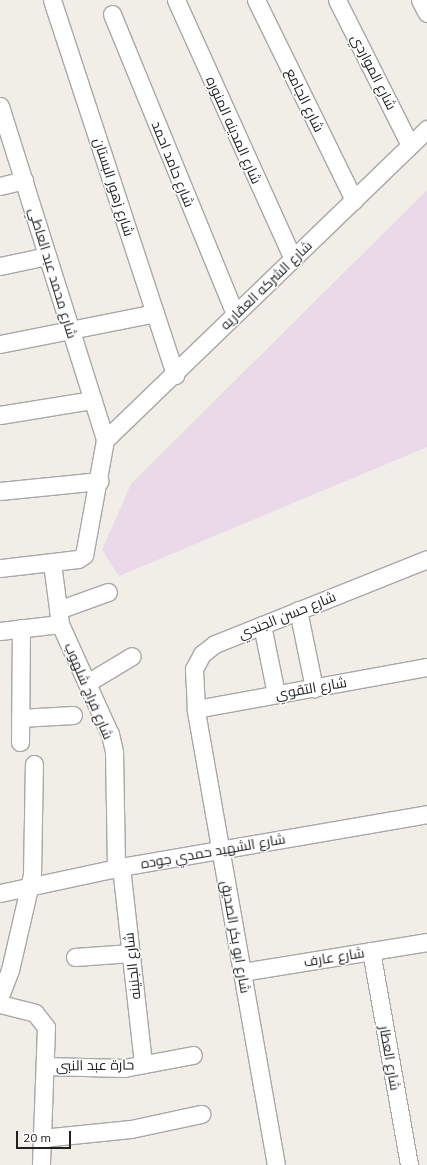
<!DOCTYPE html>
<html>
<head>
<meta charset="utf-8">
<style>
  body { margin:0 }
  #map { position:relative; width:427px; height:1165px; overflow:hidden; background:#f1ede7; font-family:Mulish,Cairo,sans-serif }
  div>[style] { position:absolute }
  .industrial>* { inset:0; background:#ead9e8 }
  .roads { filter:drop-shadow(1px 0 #a8a8a8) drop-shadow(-1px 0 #a8a8a8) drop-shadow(0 1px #a8a8a8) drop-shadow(0 -1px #a8a8a8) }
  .minor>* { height:17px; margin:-8.5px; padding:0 8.5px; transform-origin:8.5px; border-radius:8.5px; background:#fff }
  span { translate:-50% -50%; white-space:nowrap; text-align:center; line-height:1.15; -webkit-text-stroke:3px #fff; paint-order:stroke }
  .street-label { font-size:14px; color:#212121 }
  .scale { position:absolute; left:16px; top:1131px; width:55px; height:18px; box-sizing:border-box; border:2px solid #212121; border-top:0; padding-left:5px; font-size:12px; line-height:14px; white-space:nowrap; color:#212121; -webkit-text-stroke:3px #fff; paint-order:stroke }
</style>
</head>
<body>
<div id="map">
  <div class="industrial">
    <i style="clip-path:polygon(427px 190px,427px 447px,119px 576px,102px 550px,131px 484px)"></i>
  </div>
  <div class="roads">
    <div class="minor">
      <i style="left:52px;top:0;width:395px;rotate:71.8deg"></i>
      <i style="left:176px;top:0;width:284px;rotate:65.7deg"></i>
      <i style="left:256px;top:0;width:223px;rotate:63.9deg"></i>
      <i style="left:337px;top:0;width:162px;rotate:63.3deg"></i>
      <i style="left:420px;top:0;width:15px;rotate:62deg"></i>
      <i style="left:112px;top:14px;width:324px;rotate:67.7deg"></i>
      <i style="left:0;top:106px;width:350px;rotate:72.5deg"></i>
      <i style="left:105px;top:440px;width:117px;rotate:100.3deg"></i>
      <i style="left:84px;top:555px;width:7px;rotate:146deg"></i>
      <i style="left:78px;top:559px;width:79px;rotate:173.4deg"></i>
      <i style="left:0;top:186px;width:25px;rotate:-14deg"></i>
      <i style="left:0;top:266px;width:48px;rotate:-12deg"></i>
      <i style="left:0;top:344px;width:158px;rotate:-11.3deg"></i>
      <i style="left:0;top:415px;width:94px;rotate:-9.2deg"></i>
      <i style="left:105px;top:440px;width:448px;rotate:-44deg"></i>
      <i style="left:0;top:491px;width:100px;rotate:-5.7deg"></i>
      <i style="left:52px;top:563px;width:62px;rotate:82.5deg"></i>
      <i style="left:60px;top:624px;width:121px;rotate:65.6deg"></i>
      <i style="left:110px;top:734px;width:17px;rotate:77deg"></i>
      <i style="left:114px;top:751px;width:117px;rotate:89deg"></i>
      <i style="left:58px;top:610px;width:53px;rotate:-19.8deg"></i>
      <i style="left:298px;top:610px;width:80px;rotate:78.4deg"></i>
      <i style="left:262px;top:625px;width:70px;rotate:78.5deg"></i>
      <i style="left:0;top:631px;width:60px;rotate:-6.7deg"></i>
      <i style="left:87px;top:683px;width:52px;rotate:-31deg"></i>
      <i style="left:196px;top:709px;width:235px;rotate:-10.3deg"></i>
      <i style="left:20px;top:718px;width:53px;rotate:-3.2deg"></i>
      <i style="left:20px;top:742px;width:114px;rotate:-89.5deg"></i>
      <i style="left:121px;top:867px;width:198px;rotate:83.6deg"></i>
      <i style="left:0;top:893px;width:124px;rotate:-12.1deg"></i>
      <i style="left:121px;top:867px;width:311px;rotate:-9.8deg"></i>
      <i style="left:371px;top:951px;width:217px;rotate:79.9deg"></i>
      <i style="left:75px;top:957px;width:56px;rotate:-4.1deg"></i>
      <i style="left:242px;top:972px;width:187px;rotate:-9.2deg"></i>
      <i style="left:0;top:996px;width:28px;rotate:-69deg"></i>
      <i style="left:10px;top:970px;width:98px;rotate:-77deg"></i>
      <i style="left:32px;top:875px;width:111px;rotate:-89deg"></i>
      <i style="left:0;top:1004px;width:36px;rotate:14deg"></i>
      <i style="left:35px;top:1013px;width:18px;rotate:52deg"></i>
      <i style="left:46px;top:1027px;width:138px;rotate:92.1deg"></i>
      <i style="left:45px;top:1066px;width:79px;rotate:1.5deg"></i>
      <i style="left:124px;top:1068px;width:70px;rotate:-10.7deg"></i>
      <i style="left:42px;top:1138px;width:89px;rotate:-5.8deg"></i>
      <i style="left:131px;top:1129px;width:72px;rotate:-12.1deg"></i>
      <i style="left:276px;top:1165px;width:463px;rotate:-100deg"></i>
      <i style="left:196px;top:709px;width:40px;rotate:-92.9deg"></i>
      <i style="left:194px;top:669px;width:17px;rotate:-62deg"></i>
      <i style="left:202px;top:654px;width:16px;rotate:-38deg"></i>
      <i style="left:215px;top:644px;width:228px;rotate:-21.8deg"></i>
    </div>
  </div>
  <div class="street-label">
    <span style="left:374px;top:72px;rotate:63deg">شارع المواردي</span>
    <span style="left:305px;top:100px;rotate:64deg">شارع الجامع</span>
    <span style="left:234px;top:130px;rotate:66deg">شارع المدينه المنوره</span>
    <span style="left:173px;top:164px;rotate:68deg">شارع حامد احمد</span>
    <span style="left:114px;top:187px;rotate:72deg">شارع زهور البستان</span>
    <span style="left:53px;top:273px;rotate:73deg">شارع محمد عبد العاطي</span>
    <span style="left:266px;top:285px;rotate:-44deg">شارع الشركه العقاريه</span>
    <span style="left:287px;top:615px;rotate:-22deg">شارع حسن الجندي</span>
    <span style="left:311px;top:688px;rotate:-10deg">شارع التقوي</span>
    <span style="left:89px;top:691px;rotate:67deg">شارع فراج شلهوب</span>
    <span style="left:213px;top:851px;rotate:-10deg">شارع الشهيد حمدي جوده</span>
    <span style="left:236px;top:937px;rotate:80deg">شارع ابو بكر الصديق</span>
    <span style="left:334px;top:957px;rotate:-9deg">شارع عارف</span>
    <span style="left:132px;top:966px;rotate:-96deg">شارع الجنينه</span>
    <span style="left:390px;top:1058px;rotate:80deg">شارع العطار</span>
    <span style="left:95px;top:1065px;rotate:-1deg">حارة عبد النبى</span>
  </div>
  <div class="scale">20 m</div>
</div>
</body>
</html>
